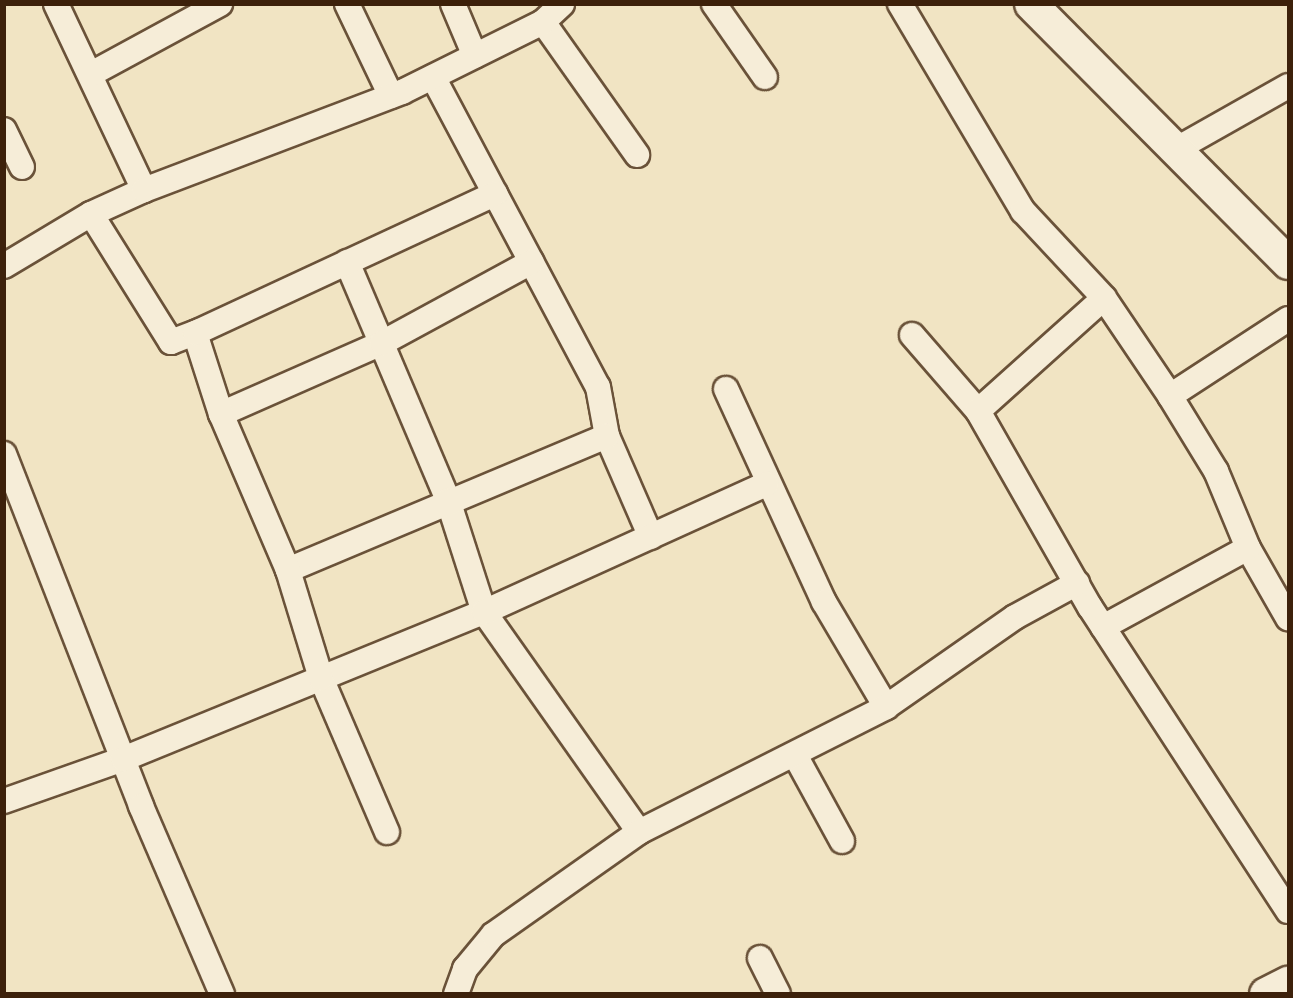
<!DOCTYPE html>
<html>
<head>
<meta charset="utf-8">
<style>
  body { margin:0 }
  #map { position:relative; width:1293px; height:998px; overflow:hidden; background:#f1e4c3; font-family:"EB Garamond",serif }
  div>[style] { position:absolute }
  .roads { filter:drop-shadow(2px 0 #6a5239) drop-shadow(-2px 0 #6a5239) drop-shadow(0 2px #6a5239) drop-shadow(0 -2px #6a5239) }
  .minor>* { height:24px; margin:-12px; padding:0 12px; transform-origin:12px; border-radius:12px; background:#f6edd8 }
  .tertiary>* { height:32px; margin:-16px; padding:0 16px; transform-origin:16px; border-radius:16px; background:#f6edd8 }
  span { translate:-50% -50%; white-space:nowrap; text-align:center; line-height:1.15; -webkit-text-stroke:4.5px #f6edd8; paint-order:stroke }
  .frame { position:absolute; inset:0; border:6px solid #3d210b; pointer-events:none }
</style>
</head>
<body>
<div id="map">
  <div class="roads">
    <div class="minor">
      <i style="left:56px;top:4px;width:206px;rotate:64.7deg"></i>
      <i style="left:347px;top:4px;width:102px;rotate:64.4deg"></i>
      <i style="left:453px;top:4px;width:56px;rotate:67.1deg"></i>
      <i style="left:714px;top:4px;width:89px;rotate:55.1deg"></i>
      <i style="left:900px;top:4px;width:241px;rotate:59.3deg"></i>
      <i style="left:1023px;top:211px;width:119px;rotate:47deg"></i>
      <i style="left:1104px;top:298px;width:118px;rotate:56deg"></i>
      <i style="left:1170px;top:396px;width:88px;rotate:58.5deg"></i>
      <i style="left:1216px;top:471px;width:83px;rotate:67.4deg"></i>
      <i style="left:1248px;top:548px;width:81px;rotate:60.3deg"></i>
      <i style="left:543px;top:22px;width:163px;rotate:54.7deg"></i>
      <i style="left:91px;top:74px;width:147px;rotate:-28.5deg"></i>
      <i style="left:433px;top:77px;width:351px;rotate:62deg"></i>
      <i style="left:598px;top:387px;width:50px;rotate:79.6deg"></i>
      <i style="left:607px;top:436px;width:110px;rotate:66.5deg"></i>
      <i style="left:4px;top:130px;width:41px;rotate:64.1deg"></i>
      <i style="left:1175px;top:150px;width:130px;rotate:-29.5deg"></i>
      <i style="left:91px;top:214px;width:151px;rotate:58deg"></i>
      <i style="left:171px;top:342px;width:31px;rotate:-21deg"></i>
      <i style="left:347px;top:262px;width:259px;rotate:67deg"></i>
      <i style="left:448px;top:500px;width:118px;rotate:72.2deg"></i>
      <i style="left:484px;top:612px;width:269px;rotate:54.8deg"></i>
      <i style="left:4px;top:266px;width:101px;rotate:-30.9deg"></i>
      <i style="left:91px;top:214px;width:58px;rotate:-24.4deg"></i>
      <i style="left:144px;top:190px;width:276px;rotate:-20.8deg"></i>
      <i style="left:402px;top:92px;width:157px;rotate:-26.4deg"></i>
      <i style="left:543px;top:22px;width:26px;rotate:-43deg"></i>
      <i style="left:912px;top:335px;width:101px;rotate:49deg"></i>
      <i style="left:978px;top:411px;width:226px;rotate:60.3deg"></i>
      <i style="left:1090px;top:607px;width:363px;rotate:56.9deg"></i>
      <i style="left:726px;top:389px;width:234px;rotate:65.3deg"></i>
      <i style="left:824px;top:602px;width:122px;rotate:59.4deg"></i>
      <i style="left:1170px;top:396px;width:141px;rotate:-33.1deg"></i>
      <i style="left:978px;top:411px;width:169px;rotate:-41.9deg"></i>
      <i style="left:221px;top:414px;width:176px;rotate:-23.8deg"></i>
      <i style="left:382px;top:343px;width:170px;rotate:-28.5deg"></i>
      <i style="left:4px;top:454px;width:378px;rotate:68.7deg"></i>
      <i style="left:141px;top:806px;width:205px;rotate:66.7deg"></i>
      <i style="left:288px;top:570px;width:346px;rotate:-22.8deg"></i>
      <i style="left:1103px;top:627px;width:165px;rotate:-28.6deg"></i>
      <i style="left:795px;top:755px;width:98px;rotate:61.3deg"></i>
      <i style="left:4px;top:801px;width:126px;rotate:-19.4deg"></i>
      <i style="left:123px;top:759px;width:390px;rotate:-22.2deg"></i>
      <i style="left:484px;top:612px;width:310px;rotate:-24.4deg"></i>
      <i style="left:387px;top:832px;width:168px;rotate:-113.2deg"></i>
      <i style="left:321px;top:678px;width:113px;rotate:-107deg"></i>
      <i style="left:288px;top:570px;width:170px;rotate:-113.2deg"></i>
      <i style="left:221px;top:414px;width:85px;rotate:-107.8deg"></i>
      <i style="left:195px;top:333px;width:331px;rotate:-24.9deg"></i>
      <i style="left:760px;top:958px;width:40px;rotate:63.4deg"></i>
      <i style="left:456px;top:994px;width:27px;rotate:-70deg"></i>
      <i style="left:465px;top:969px;width:44px;rotate:-50.5deg"></i>
      <i style="left:493px;top:935px;width:179px;rotate:-35.2deg"></i>
      <i style="left:639px;top:832px;width:277px;rotate:-26.8deg"></i>
      <i style="left:886px;top:707px;width:157px;rotate:-34.9deg"></i>
      <i style="left:1015px;top:617px;width:71px;rotate:-28.7deg"></i>
    </div>
    <div class="tertiary">
      <i style="left:1031px;top:4px;width:365px;rotate:45.2deg"></i>
      <i style="left:1266px;top:994px;width:25px;rotate:-27deg"></i>
    </div>
  </div>
  <div class="frame"></div>
</div>
</body>
</html>
